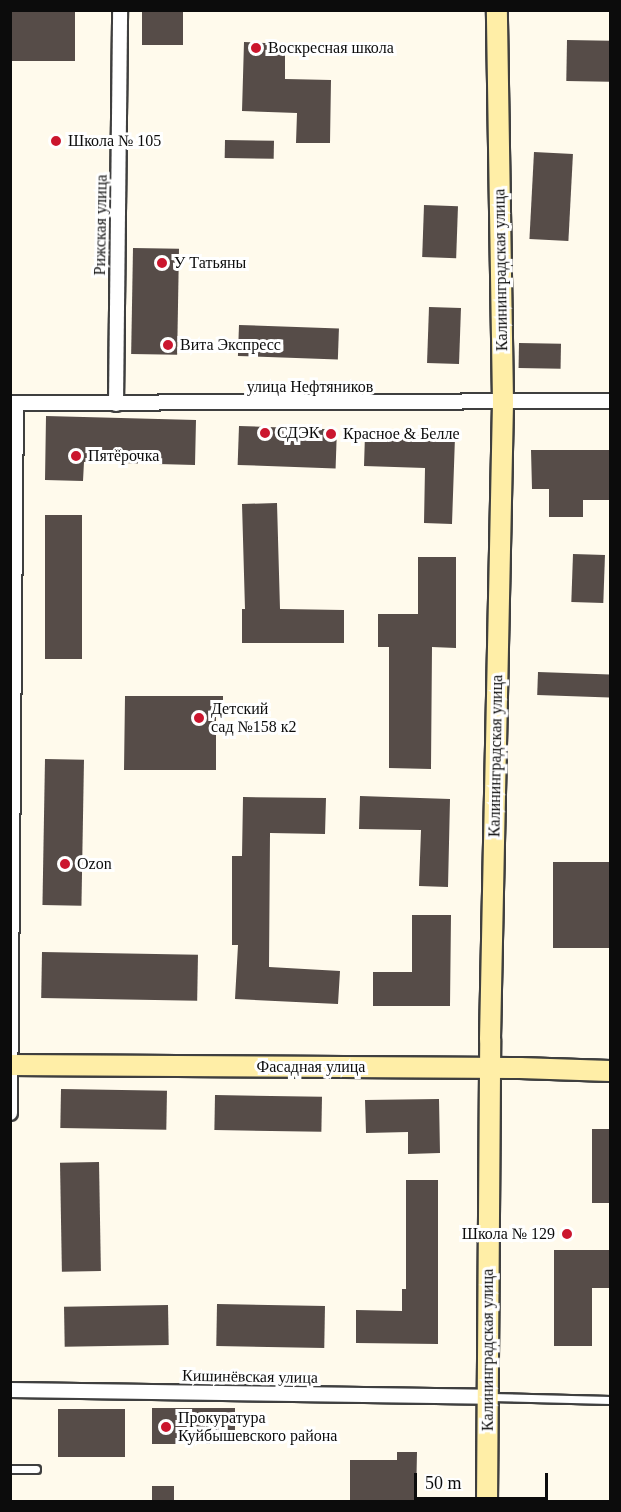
<!DOCTYPE html>
<html>
<head>
<meta charset="utf-8">
<style>
  body { margin:0 }
  #map { position:relative; width:621px; height:1512px; overflow:hidden; background:#fffaec; font-family:"Times New Roman",serif }
  div>[style] { position:absolute }
  .building>* { inset:0; background:#564c48; transform-origin:0 0 }
  .roads { filter:drop-shadow(2px 0 #3f3f3f) drop-shadow(-2px 0 #3f3f3f) drop-shadow(0 2px #3f3f3f) drop-shadow(0 -2px #3f3f3f) }
  .lane>* { height:7px; margin:-3.5px; padding:0 3.5px; transform-origin:3.5px; border-radius:3.5px; background:#fff }
  .street>* { height:14px; margin:-7px; padding:0 7px; transform-origin:7px; border-radius:7px; background:#fff }
  .secondary>* { height:20px; margin:-10px; padding:0 10px; transform-origin:10px; border-radius:10px; background:#ffeea7 }
  .dots>* { width:16px; height:16px; translate:-50% -50%; box-sizing:border-box; border:3px solid #fff; border-radius:50% }
  span { translate:-50% -50%; white-space:nowrap; text-align:center; line-height:1.15; -webkit-text-stroke:6px #fff; paint-order:stroke }
  .poi-label { font-size:16px; color:#0c0c0c }
  .left { translate:0 -50%; text-align:left }
  .right { translate:-100% -50%; text-align:right }
  .street-label { font-size:16px; color:#0c0c0c }
  .frame { position:absolute; inset:0; border:12px solid #0c0c0c; pointer-events:none }
  .scale { position:absolute; left:414px; top:1473px; width:134px; height:27px; box-sizing:border-box; border:3px solid #0c0c0c; border-top:0; padding-left:8px; font-size:18px; line-height:21px; white-space:nowrap; color:#0c0c0c; -webkit-text-stroke:4px #fff; paint-order:stroke }
</style>
</head>
<body>
<div id="map">
  <div class="building">
    <i style="left:10px;top:10px;width:65px;height:51px"></i>
    <i style="left:142px;top:10px;width:41px;height:35px"></i>
    <i style="left:567px;top:40px;width:43px;height:41px;rotate:1deg"></i>
    <i style="clip-path:polygon(244px 42px,285px 44px,285px 79px,331px 80px,330px 143px,296px 143px,297px 113px,242px 111px)"></i>
    <i style="left:225px;top:140px;width:49px;height:18px;rotate:1deg"></i>
    <i style="left:534px;top:152px;width:39px;height:87px;rotate:3deg"></i>
    <i style="left:424px;top:205px;width:34px;height:52px;rotate:2deg"></i>
    <i style="left:133px;top:248px;width:46px;height:106px;rotate:1deg"></i>
    <i style="left:429px;top:307px;width:32px;height:56px;rotate:2deg"></i>
    <i style="left:239px;top:325px;width:100px;height:31px;rotate:2deg"></i>
    <i style="left:519px;top:343px;width:42px;height:25px;rotate:1deg"></i>
    <i style="clip-path:polygon(46px 416px,196px 420px,195px 465px,84px 462px,83px 481px,45px 480px)"></i>
    <i style="left:239px;top:426px;width:98px;height:39px;rotate:2deg"></i>
    <i style="clip-path:polygon(365px 434px,455px 437px,452px 524px,424px 523px,425px 468px,364px 466px)"></i>
    <i style="clip-path:polygon(531px 450px,610px 450px,610px 500px,583px 500px,583px 517px,549px 517px,549px 489px,532px 489px)"></i>
    <i style="clip-path:polygon(277px 503px,280px 609px,344px 610px,344px 643px,242px 643px,242px 609px,245px 609px,242px 504px)"></i>
    <i style="left:45px;top:515px;width:37px;height:144px"></i>
    <i style="left:573px;top:554px;width:32px;height:48px;rotate:2deg"></i>
    <i style="clip-path:polygon(418px 557px,456px 557px,456px 648px,432px 647px,431px 769px,389px 768px,389px 647px,378px 647px,378px 614px,418px 614px)"></i>
    <i style="left:538px;top:672px;width:72px;height:23px;rotate:2deg"></i>
    <i style="clip-path:polygon(125px 696px,223px 696px,223px 710px,216px 710px,216px 770px,124px 770px)"></i>
    <i style="left:45px;top:759px;width:39px;height:146px;rotate:1deg"></i>
    <i style="clip-path:polygon(360px 796px,450px 799px,448px 887px,419px 886px,421px 830px,359px 829px)"></i>
    <i style="clip-path:polygon(243px 797px,326px 798px,325px 834px,270px 833px,269px 967px,340px 971px,338px 1004px,235px 999px,238px 945px,232px 945px,232px 856px,242px 856px)"></i>
    <i style="left:553px;top:862px;width:57px;height:86px"></i>
    <i style="clip-path:polygon(412px 915px,451px 915px,450px 1006px,373px 1006px,373px 972px,412px 972px)"></i>
    <i style="left:42px;top:952px;width:156px;height:46px;rotate:1deg"></i>
    <i style="left:61px;top:1089px;width:106px;height:39px;rotate:1deg"></i>
    <i style="left:215px;top:1095px;width:107px;height:35px;rotate:1deg"></i>
    <i style="clip-path:polygon(439px 1099px,440px 1153px,408px 1154px,408px 1132px,366px 1133px,365px 1100px)"></i>
    <i style="left:592px;top:1129px;width:18px;height:74px"></i>
    <i style="left:99px;top:1162px;width:109px;height:39px;rotate:89deg"></i>
    <i style="clip-path:polygon(406px 1180px,438px 1180px,438px 1344px,356px 1343px,356px 1310px,402px 1311px,402px 1289px,406px 1289px)"></i>
    <i style="clip-path:polygon(554px 1250px,610px 1250px,610px 1288px,592px 1288px,592px 1346px,554px 1346px)"></i>
    <i style="left:217px;top:1304px;width:108px;height:42px;rotate:1deg"></i>
    <i style="left:168px;top:1305px;width:40px;height:104px;rotate:89deg"></i>
    <i style="left:152px;top:1408px;width:83px;height:36px"></i>
    <i style="left:58px;top:1409px;width:67px;height:48px"></i>
    <i style="clip-path:polygon(397px 1452px,417px 1452px,416px 1502px,350px 1502px,350px 1460px,397px 1460px)"></i>
    <i style="left:152px;top:1486px;width:22px;height:16px"></i>
  </div>
  <div class="roads">
    <div class="lane">
      <i style="left:491px;top:1397px;width:119px;rotate:1.4deg"></i>
      <i style="left:10px;top:1469px;width:26px"></i>
    </div>
    <div class="street">
      <i style="left:10px;top:403px;width:600px;rotate:-0.19deg"></i>
      <i style="left:116px;top:404px;width:394px;rotate:-89.4deg"></i>
      <i style="left:10px;top:1113px;width:710px;rotate:-89.52deg"></i>
      <i style="left:10px;top:1390px;width:478px;rotate:0.8deg"></i>
    </div>
    <div class="secondary">
      <i style="left:10px;top:1065px;width:510px;rotate:0.34deg"></i>
      <i style="left:520px;top:1068px;width:90px;rotate:1.9deg"></i>
      <i style="left:487px;top:1502px;width:463px;rotate:-89.6deg"></i>
      <i style="left:490px;top:1039px;width:637px;rotate:-88.83deg"></i>
      <i style="left:503px;top:402px;width:392px;rotate:-90.9deg"></i>
    </div>
  </div>
  <div class="dots">
    <i style="left:256px;top:48px;background:#cb162e"></i>
    <i style="left:56px;top:141px;background:#cb162e"></i>
    <i style="left:162px;top:263px;background:#cb162e"></i>
    <i style="left:168px;top:345px;background:#cb162e"></i>
    <i style="left:265px;top:433px;background:#cb162e"></i>
    <i style="left:331px;top:434px;background:#cb162e"></i>
    <i style="left:76px;top:456px;background:#cb162e"></i>
    <i style="left:199px;top:718px;background:#cb162e"></i>
    <i style="left:65px;top:864px;background:#cb162e"></i>
    <i style="left:567px;top:1234px;background:#cb162e"></i>
    <i style="left:166px;top:1427px;background:#cb162e"></i>
  </div>
  <div class="poi-label">
    <span class="left" style="left:268px;top:48px">Воскресная школа</span>
    <span class="left" style="left:68px;top:141px">Школа № 105</span>
    <span class="left" style="left:174px;top:263px">У Татьяны</span>
    <span class="left" style="left:180px;top:345px">Вита Экспресс</span>
    <span class="left" style="left:277px;top:433px">СДЭК</span>
    <span class="left" style="left:343px;top:434px">Красное &amp; Белле</span>
    <span class="left" style="left:88px;top:456px">Пятёрочка</span>
    <span class="left" style="left:211px;top:718px">Детский<br>сад №158 к2</span>
    <span class="left" style="left:77px;top:864px">Ozon</span>
    <span class="right" style="left:555px;top:1234px">Школа № 129</span>
    <span class="left" style="left:178px;top:1427px">Прокуратура<br>Куйбышевского района</span>
  </div>
  <div class="street-label">
    <span style="left:101px;top:225px;rotate:-89deg">Рижская улица</span>
    <span style="left:501px;top:270px;rotate:-91deg">Калининградская улица</span>
    <span style="left:310px;top:387px">улица Нефтяников</span>
    <span style="left:496px;top:756px;rotate:-89deg">Калининградская улица</span>
    <span style="left:311px;top:1067px">Фасадная улица</span>
    <span style="left:488px;top:1350px;rotate:-90deg">Калининградская улица</span>
    <span style="left:250px;top:1377px;rotate:1deg">Кишинёвская улица</span>
  </div>
  <div class="frame"></div>
  <div class="scale">50 m</div>
</div>
</body>
</html>
